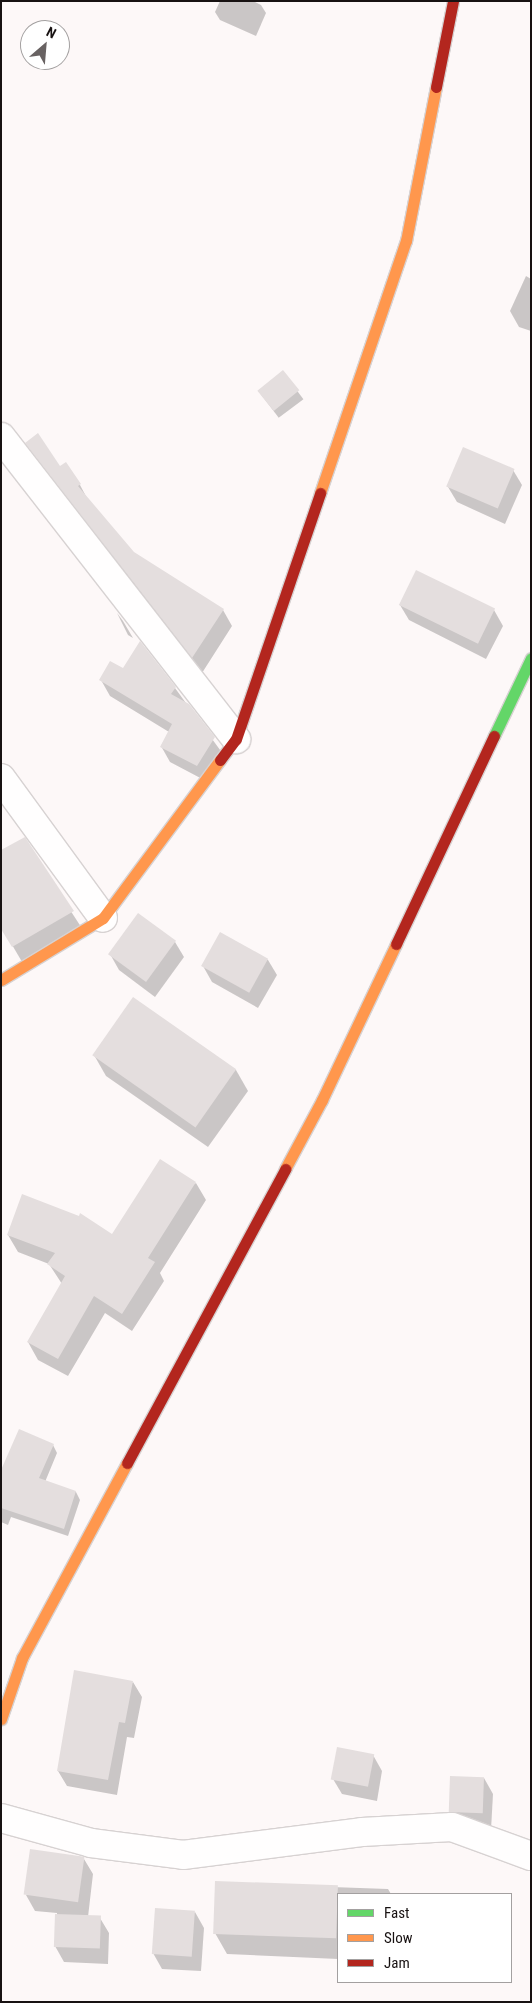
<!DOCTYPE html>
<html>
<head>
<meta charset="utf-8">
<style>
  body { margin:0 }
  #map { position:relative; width:532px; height:2003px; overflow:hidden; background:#fdf8f8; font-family:"Roboto Condensed",sans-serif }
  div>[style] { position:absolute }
  .shadow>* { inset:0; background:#0003; transform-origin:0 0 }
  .building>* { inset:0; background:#e4dede; transform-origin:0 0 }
  .roads { filter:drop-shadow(1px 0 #d7d2d2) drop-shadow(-1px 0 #d7d2d2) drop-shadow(0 1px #d7d2d2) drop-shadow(0 -1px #d7d2d2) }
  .street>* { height:28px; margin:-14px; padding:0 14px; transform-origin:14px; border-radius:14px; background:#fffefe }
  .fast>* { height:11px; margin:-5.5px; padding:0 5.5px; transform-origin:5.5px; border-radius:5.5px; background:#63d668 }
  .slow>* { height:11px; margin:-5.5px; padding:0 5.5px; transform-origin:5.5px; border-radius:5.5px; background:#ff974d }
  .jam>* { height:11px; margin:-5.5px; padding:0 5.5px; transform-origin:5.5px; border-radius:5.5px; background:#b3261e }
  span { translate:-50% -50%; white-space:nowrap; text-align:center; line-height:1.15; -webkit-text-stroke:4px #fff; paint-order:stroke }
  .frame { position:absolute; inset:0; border:2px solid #181212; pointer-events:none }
  .legend { position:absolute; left:337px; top:1893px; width:175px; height:90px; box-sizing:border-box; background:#fff; border:1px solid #a3a0a0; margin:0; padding:6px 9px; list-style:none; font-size:15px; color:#181212 }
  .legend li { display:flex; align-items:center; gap:10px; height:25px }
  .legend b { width:25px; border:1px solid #a3a0a0 }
  .north { position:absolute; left:20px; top:20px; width:50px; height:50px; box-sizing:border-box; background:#fff; border:1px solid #a3a0a0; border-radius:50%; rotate:27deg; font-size:14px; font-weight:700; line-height:20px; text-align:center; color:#181212 }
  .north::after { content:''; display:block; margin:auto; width:18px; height:22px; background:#686262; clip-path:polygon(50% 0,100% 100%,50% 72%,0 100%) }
</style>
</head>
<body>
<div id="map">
  <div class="shadow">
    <i style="clip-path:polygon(220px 1px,253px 1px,261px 5px,266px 13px,256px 36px,220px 20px,215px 12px)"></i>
    <i style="clip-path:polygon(526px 276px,531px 279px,531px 331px,519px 327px,510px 311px)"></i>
    <i style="left:283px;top:372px;width:34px;height:31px;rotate:53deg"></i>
    <i style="clip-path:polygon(27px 443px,80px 485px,89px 502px,133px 553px,223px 610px,232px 626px,202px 673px)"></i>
    <i style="clip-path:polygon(513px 470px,522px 485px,505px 524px,457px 502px,448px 487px)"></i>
    <i style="clip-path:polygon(400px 605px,494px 610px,503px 626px,486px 659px,409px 620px)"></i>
    <i style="clip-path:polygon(117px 613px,123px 621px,133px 638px,128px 635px)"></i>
    <i style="clip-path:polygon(101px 680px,175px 688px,223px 754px,206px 781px,170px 762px,161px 746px,169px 732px,110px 696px)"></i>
    <i style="clip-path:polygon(24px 839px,85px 933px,25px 967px,1px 926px)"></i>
    <i style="clip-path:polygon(220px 934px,268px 960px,277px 975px,258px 1008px,212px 982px,203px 966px)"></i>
    <i style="clip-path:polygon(175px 942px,184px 957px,155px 997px,119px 970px,110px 954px)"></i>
    <i style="clip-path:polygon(94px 1055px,236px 1070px,248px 1091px,208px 1147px,106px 1076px)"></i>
    <i style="clip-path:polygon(196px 1183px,206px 1200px,160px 1273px,164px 1281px,132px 1331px,105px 1313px,68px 1376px,38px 1360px,28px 1342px,62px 1284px,49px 1264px,18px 1252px,8px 1235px,112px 1235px)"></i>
    <i style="clip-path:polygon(53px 1445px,57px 1453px,45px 1482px,76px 1492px,80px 1500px,68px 1536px,11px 1517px,8px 1525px,1px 1522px,1px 1473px)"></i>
    <i style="clip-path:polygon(133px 1682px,142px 1697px,134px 1738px,127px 1737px,117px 1795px,67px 1786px,58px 1771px)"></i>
    <i style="clip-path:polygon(373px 1755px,382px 1771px,377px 1801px,342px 1794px,333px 1779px)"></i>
    <i style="clip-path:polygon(484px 1778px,493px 1794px,491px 1830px,459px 1827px,450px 1811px)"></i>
    <i style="clip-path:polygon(84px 1859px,93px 1874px,88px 1917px,100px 1918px,109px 1933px,108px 1964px,64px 1962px,55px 1946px,57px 1913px,35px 1911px,26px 1895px)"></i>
    <i style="clip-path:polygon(216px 1883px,388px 1889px,391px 1894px,338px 1894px,338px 1959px,227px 1954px,215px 1933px)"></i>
    <i style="clip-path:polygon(195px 1912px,204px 1928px,201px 1971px,162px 1969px,153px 1953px)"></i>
  </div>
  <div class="building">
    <i style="left:283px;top:370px;width:26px;height:33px;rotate:51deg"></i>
    <i style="clip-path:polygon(38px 433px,60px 466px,66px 462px,81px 484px,78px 486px,134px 552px,224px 609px,192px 658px,25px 443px)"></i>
    <i style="left:463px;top:447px;width:56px;height:43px;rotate:23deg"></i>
    <i style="left:416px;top:570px;width:88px;height:39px;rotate:26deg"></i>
    <i style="clip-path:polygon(140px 641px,176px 687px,171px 694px,189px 704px,215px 737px,197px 766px,160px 747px,172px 724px,99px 680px,110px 661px,123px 668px)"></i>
    <i style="clip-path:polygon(25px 837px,74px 911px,12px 947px,1px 929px,1px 850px)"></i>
    <i style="left:138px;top:913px;width:47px;height:51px;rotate:36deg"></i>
    <i style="left:220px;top:932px;width:55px;height:39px;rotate:29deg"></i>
    <i style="left:133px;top:997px;width:126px;height:71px;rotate:35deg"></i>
    <i style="clip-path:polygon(160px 1159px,196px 1182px,148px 1258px,155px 1262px,122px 1314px,94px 1296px,58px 1359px,27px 1342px,65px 1276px,47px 1264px,55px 1253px,7px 1235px,22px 1194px,79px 1216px,80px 1213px,112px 1234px)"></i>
    <i style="clip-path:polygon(19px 1429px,54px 1444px,39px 1478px,76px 1491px,64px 1529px,1px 1508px,1px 1470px)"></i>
    <i style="clip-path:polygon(74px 1670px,133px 1681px,125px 1723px,119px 1722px,108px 1780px,57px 1771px)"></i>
    <i style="left:337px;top:1747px;width:38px;height:33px;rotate:11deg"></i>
    <i style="left:450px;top:1776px;width:34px;height:36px;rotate:2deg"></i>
    <i style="left:30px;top:1849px;width:55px;height:46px;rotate:8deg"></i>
    <i style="left:215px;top:1881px;width:123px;height:53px;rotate:2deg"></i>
    <i style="left:155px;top:1908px;width:40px;height:46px;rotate:4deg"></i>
    <i style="left:55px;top:1914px;width:46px;height:33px;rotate:2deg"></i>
  </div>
  <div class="roads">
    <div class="street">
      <i style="left:1px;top:437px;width:383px;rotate:52.1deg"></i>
      <i style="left:1px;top:778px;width:173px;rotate:53.9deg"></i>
      <i style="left:1px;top:1818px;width:93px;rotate:15.5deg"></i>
      <i style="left:91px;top:1843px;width:93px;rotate:7.4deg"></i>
      <i style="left:183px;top:1855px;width:180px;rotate:-7.3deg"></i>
      <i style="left:362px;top:1832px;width:90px;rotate:-3.2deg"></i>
      <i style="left:452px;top:1827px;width:84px;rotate:20.2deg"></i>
    </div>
    <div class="fast">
      <i style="left:494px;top:736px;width:86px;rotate:-64.6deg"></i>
    </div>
    <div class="slow">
      <i style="left:320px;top:493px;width:266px;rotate:-71.2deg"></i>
      <i style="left:406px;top:241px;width:157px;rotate:-79deg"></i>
      <i style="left:1px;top:980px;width:119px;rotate:-31.3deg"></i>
      <i style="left:103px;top:918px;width:197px;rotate:-53.5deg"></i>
      <i style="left:285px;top:1169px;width:78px;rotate:-61.8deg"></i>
      <i style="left:322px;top:1100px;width:173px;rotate:-64.6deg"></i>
      <i style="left:1px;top:1719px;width:65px;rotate:-71deg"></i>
      <i style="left:22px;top:1658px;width:221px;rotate:-61.7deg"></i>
    </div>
    <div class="jam">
      <i style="left:436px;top:87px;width:88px;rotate:-78.8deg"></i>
      <i style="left:220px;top:760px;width:26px;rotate:-53deg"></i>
      <i style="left:236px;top:739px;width:260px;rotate:-71.1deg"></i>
      <i style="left:396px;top:944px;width:230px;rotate:-64.8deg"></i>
      <i style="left:127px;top:1463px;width:334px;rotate:-61.7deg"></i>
    </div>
  </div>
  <div class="frame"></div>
  <ul class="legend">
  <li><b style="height:6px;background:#63d668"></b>Fast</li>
  <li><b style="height:6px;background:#ff974d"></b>Slow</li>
  <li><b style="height:6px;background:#b3261e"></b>Jam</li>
  </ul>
  <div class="north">N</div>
</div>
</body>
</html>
